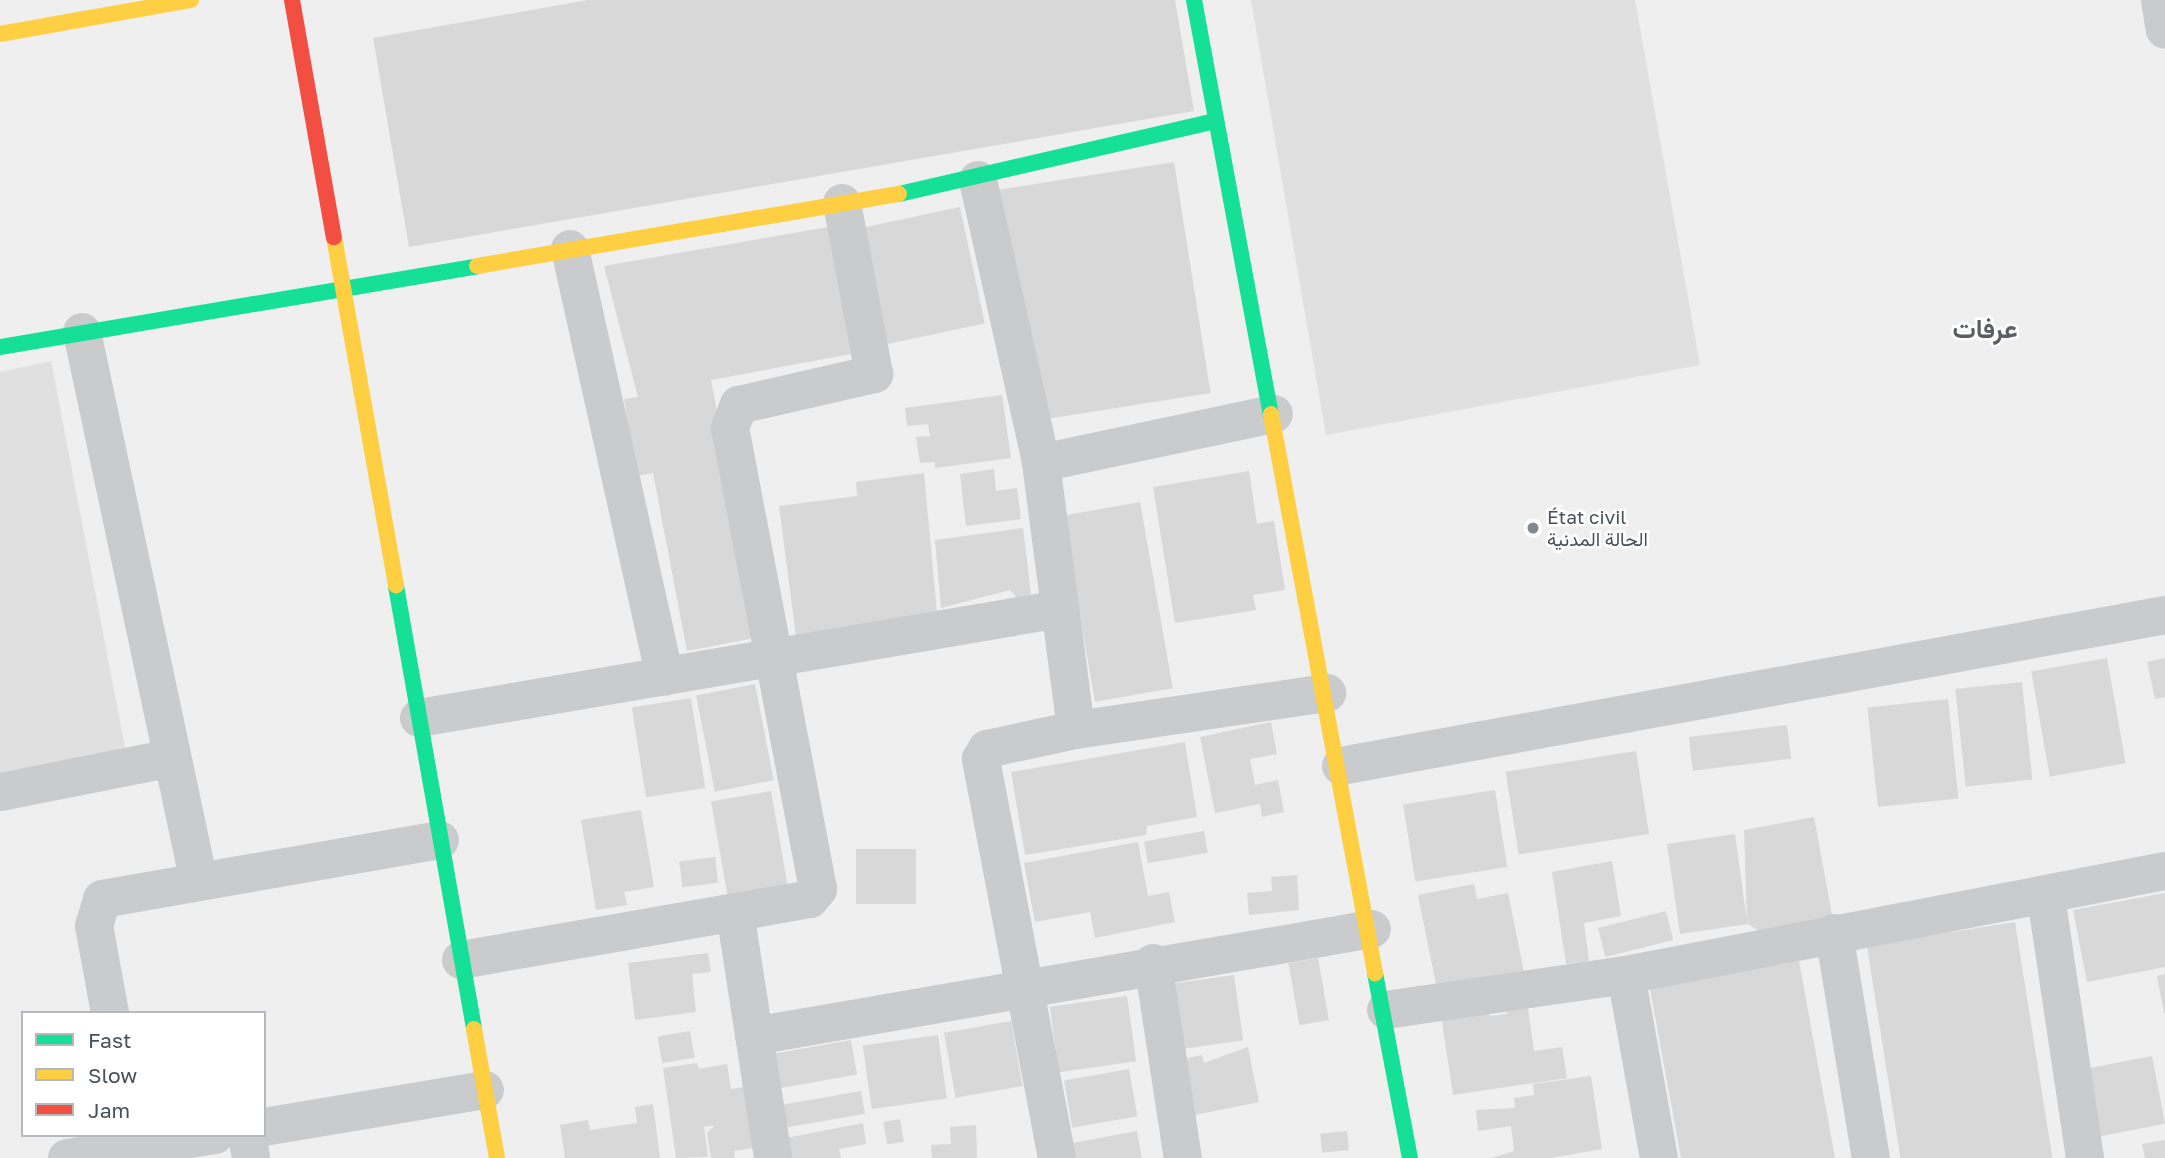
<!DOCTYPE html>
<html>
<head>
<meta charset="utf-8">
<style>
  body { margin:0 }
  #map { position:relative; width:2165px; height:1158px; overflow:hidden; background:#efefef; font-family:"Golos Text",Vazirmatn,sans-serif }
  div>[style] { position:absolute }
  .education>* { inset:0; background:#e1e0e0 }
  .building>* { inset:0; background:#d8d8d9; transform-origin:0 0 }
  .street>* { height:38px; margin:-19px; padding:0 19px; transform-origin:19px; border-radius:19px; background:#c9cbcd }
  .fast>* { height:16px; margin:-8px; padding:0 8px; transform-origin:8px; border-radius:8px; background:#16e098 }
  .slow>* { height:16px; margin:-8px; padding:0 8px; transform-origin:8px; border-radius:8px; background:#ffcf43 }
  .jam>* { height:16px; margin:-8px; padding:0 8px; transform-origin:8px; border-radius:8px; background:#f24e42 }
  .dots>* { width:19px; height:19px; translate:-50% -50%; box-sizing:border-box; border:4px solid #fff; border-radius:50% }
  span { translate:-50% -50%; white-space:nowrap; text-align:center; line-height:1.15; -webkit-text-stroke:5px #fff; paint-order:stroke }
  .poi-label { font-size:19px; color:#47515a }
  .left { translate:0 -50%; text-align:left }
  .district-label { font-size:26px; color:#5b5e62; font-weight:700 }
  .legend { position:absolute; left:21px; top:1011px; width:245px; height:126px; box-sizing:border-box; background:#fff; border:2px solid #b5b9bd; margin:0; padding:9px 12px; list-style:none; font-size:21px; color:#47515a }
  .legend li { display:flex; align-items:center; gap:14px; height:35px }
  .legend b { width:35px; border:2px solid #b5b9bd }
</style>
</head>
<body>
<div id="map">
  <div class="education">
    <i style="clip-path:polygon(1251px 0,1635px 0,1700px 365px,1326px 435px)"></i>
    <i style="clip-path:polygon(51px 361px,126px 753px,0 777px,0 372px)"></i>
  </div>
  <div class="building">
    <i style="clip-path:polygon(588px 0,1175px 0,1194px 111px,409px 247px,373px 38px)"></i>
    <i style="left:1174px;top:162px;width:234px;height:179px;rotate:81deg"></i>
    <i style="left:960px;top:207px;width:119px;height:102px;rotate:78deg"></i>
    <i style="clip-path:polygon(834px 226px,851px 354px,711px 380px,760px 637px,687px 651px,653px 473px,636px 476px,624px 399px,638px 397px,604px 266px)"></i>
    <i style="clip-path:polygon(1002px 395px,1011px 458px,935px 468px,935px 462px,920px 463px,916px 437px,930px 436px,928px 424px,907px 426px,905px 408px)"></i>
    <i style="clip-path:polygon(994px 469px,996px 491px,1017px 488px,1021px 519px,966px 526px,960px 474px)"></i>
    <i style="clip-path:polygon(1249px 471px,1257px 524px,1274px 521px,1285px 590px,1253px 595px,1256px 610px,1175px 623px,1153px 487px)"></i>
    <i style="clip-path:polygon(924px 473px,937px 613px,796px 636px,779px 506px,857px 496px,856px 482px)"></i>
    <i style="left:1140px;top:502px;width:189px;height:79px;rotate:80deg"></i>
    <i style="clip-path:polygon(1023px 528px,1031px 594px,1017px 598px,1010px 590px,941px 608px,935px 540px)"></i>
    <i style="left:2107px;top:658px;width:107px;height:77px;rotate:80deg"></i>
    <i style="clip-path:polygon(2165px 658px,2165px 697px,2155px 699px,2147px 662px)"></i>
    <i style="left:2022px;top:682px;width:98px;height:67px;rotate:84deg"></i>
    <i style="left:755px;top:684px;width:98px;height:60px;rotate:79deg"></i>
    <i style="left:691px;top:698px;width:91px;height:60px;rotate:81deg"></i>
    <i style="left:1948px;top:699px;width:100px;height:81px;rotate:84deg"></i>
    <i style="clip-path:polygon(1271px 722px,1277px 754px,1250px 759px,1255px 785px,1278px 780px,1284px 812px,1262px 817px,1260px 804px,1215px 813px,1200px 737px)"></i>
    <i style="left:1787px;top:725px;width:34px;height:99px;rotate:83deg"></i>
    <i style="clip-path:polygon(1185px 742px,1197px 817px,1147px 826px,1146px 835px,1025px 855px,1011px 772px)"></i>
    <i style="left:1636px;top:751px;width:84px;height:132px;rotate:81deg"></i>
    <i style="left:1495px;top:790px;width:78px;height:93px;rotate:81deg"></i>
    <i style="left:771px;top:791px;width:97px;height:61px;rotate:80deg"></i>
    <i style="clip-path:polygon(641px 810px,654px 887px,624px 892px,627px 905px,596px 910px,581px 820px)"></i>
    <i style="clip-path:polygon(1814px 817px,1833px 920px,1762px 933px,1748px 924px,1680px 934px,1667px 844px,1735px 834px,1747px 921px,1744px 830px)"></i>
    <i style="left:1204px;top:831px;width:22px;height:61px;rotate:80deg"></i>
    <i style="clip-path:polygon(1138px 842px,1148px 896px,1169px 892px,1175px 922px,1095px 938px,1090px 912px,1035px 922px,1024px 863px)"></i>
    <i style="left:856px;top:849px;width:60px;height:55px"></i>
    <i style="left:715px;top:857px;width:26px;height:36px;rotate:83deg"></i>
    <i style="clip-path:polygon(1612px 861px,1621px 916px,1584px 923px,1589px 961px,1566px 964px,1552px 872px)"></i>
    <i style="clip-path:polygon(1297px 875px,1299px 910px,1249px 915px,1247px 893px,1272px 891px,1271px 877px)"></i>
    <i style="clip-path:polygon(1474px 884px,1477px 899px,1508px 893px,1524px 972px,1437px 989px,1418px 895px)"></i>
    <i style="clip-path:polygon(2165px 893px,2165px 967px,2087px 982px,2073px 910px)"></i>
    <i style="left:1666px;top:911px;width:30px;height:70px;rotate:76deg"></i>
    <i style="left:2015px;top:922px;width:239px;height:150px;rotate:81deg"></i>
    <i style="clip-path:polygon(708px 953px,711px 972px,692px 974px,696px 1012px,635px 1020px,628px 963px)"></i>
    <i style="left:1318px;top:958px;width:63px;height:30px;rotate:80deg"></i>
    <i style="clip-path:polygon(1799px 961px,1835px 1158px,1681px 1158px,1650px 989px)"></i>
    <i style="clip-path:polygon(2165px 974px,2165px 1013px,2164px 1013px,2157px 976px)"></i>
    <i style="left:1234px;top:975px;width:66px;height:67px;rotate:82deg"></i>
    <i style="left:1127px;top:996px;width:66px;height:78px;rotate:82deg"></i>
    <i style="clip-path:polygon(1527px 1001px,1534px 1051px,1562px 1047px,1567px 1078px,1453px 1095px,1441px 1015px,1488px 1008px,1490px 1016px,1507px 1014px,1506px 1004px)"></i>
    <i style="left:1011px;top:1021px;width:66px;height:68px;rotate:80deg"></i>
    <i style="left:690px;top:1031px;width:27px;height:33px;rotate:80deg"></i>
    <i style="left:938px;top:1035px;width:64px;height:76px;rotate:82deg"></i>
    <i style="left:851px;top:1040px;width:35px;height:86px;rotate:80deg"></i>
    <i style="clip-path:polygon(1248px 1047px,1259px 1102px,1190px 1116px,1179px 1060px,1202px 1055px,1204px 1063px)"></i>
    <i style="left:2152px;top:1056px;width:69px;height:66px;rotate:79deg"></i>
    <i style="clip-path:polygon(697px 1063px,699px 1069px,727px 1064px,731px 1089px,744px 1087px,753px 1148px,734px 1151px,735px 1158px,711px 1158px,707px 1133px,715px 1125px,704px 1127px,708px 1157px,676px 1158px,663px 1068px)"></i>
    <i style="left:1129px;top:1069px;width:48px;height:66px;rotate:80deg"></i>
    <i style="clip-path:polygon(1591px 1076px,1602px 1149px,1551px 1158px,1491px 1158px,1514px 1151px,1511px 1126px,1478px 1131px,1476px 1110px,1515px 1108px,1514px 1098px,1534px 1095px,1533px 1084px)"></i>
    <i style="left:861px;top:1091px;width:23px;height:87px;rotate:80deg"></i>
    <i style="clip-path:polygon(653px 1104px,660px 1158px,565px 1158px,560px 1125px,588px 1120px,590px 1130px,637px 1123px,635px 1107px)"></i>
    <i style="left:900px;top:1119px;width:23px;height:17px;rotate:80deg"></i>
    <i style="clip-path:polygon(863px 1123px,866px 1144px,839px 1149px,841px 1158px,785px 1158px,781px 1139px)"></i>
    <i style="clip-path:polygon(976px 1125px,977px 1158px,932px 1158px,931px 1145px,951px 1144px,950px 1127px)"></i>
    <i style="clip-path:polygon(1137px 1131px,1142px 1158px,1076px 1158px,1073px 1143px)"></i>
    <i style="left:1347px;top:1131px;width:19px;height:27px;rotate:84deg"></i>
    <i style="clip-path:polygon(2165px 1140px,2165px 1158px,2145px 1158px,2142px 1144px)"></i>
  </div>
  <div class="street">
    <i style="left:2160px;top:0;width:30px;rotate:81deg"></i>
    <i style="left:978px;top:180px;width:290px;rotate:77.4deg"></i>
    <i style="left:1041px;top:463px;width:269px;rotate:82.5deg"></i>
    <i style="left:570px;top:249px;width:438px;rotate:77.5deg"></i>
    <i style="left:82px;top:332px;width:562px;rotate:77.99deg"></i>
    <i style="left:1041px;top:463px;width:238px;rotate:-11.9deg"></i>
    <i style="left:419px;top:718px;width:650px;rotate:-9.65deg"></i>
    <i style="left:1341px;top:766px;width:838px;rotate:-10.38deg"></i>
    <i style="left:0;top:792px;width:175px;rotate:-11.2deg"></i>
    <i style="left:2046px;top:897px;width:264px;rotate:81.5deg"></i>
    <i style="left:735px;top:912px;width:249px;rotate:81.2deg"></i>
    <i style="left:1834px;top:933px;width:228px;rotate:80.7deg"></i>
    <i style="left:461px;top:960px;width:354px;rotate:-9.9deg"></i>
    <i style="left:810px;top:899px;width:13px;rotate:-51deg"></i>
    <i style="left:818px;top:889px;width:469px;rotate:-100.8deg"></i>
    <i style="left:730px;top:428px;width:25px;rotate:-69deg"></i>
    <i style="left:739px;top:405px;width:139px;rotate:-12.9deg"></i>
    <i style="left:874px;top:374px;width:174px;rotate:-100.6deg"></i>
    <i style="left:1153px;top:963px;width:197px;rotate:81.3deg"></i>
    <i style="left:1626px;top:975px;width:186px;rotate:79.8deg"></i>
    <i style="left:1386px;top:1010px;width:243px;rotate:-8.3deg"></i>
    <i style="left:1626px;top:975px;width:549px;rotate:-10.92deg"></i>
    <i style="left:110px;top:1013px;width:88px;rotate:-100.4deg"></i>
    <i style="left:94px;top:926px;width:28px;rotate:-73deg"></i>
    <i style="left:102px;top:899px;width:343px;rotate:-9.9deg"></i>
    <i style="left:754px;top:1036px;width:627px;rotate:-9.82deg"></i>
    <i style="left:264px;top:1127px;width:224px;rotate:-9.5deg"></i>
    <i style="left:247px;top:1135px;width:23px;rotate:80deg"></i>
    <i style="left:67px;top:1158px;width:150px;rotate:-8.8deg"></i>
    <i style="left:1057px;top:1158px;width:406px;rotate:-100.8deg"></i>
    <i style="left:981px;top:759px;width:12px;rotate:-59deg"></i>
    <i style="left:987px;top:749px;width:91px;rotate:-12.1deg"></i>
    <i style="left:1076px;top:730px;width:254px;rotate:-8.4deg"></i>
  </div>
  <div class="fast">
    <i style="left:1194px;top:0;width:421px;rotate:79.5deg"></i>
    <i style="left:899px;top:194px;width:324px;rotate:-13deg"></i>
    <i style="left:0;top:347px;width:484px;rotate:-9.6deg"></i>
    <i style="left:396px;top:586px;width:450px;rotate:80deg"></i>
    <i style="left:1375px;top:973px;width:188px;rotate:79.3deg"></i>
  </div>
  <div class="slow">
    <i style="left:0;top:34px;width:194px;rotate:-10.1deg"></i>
    <i style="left:334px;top:237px;width:354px;rotate:79.9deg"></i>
    <i style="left:477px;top:266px;width:428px;rotate:-9.7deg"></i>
    <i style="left:1271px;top:414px;width:569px;rotate:79.46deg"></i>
    <i style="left:474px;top:1029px;width:131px;rotate:79.9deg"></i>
  </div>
  <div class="jam">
    <i style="left:292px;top:0;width:241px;rotate:80deg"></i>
  </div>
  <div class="dots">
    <i style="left:1533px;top:528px;background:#82888e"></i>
  </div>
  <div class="poi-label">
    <span class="left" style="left:1547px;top:528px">État civil<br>الحالة المدنية</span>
  </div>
  <div class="district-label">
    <span style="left:1985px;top:329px">عرفات</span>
  </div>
  <ul class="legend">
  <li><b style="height:9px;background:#16e098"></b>Fast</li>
  <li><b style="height:9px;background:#ffcf43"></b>Slow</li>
  <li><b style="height:9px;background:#f24e42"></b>Jam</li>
  </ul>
</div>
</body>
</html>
